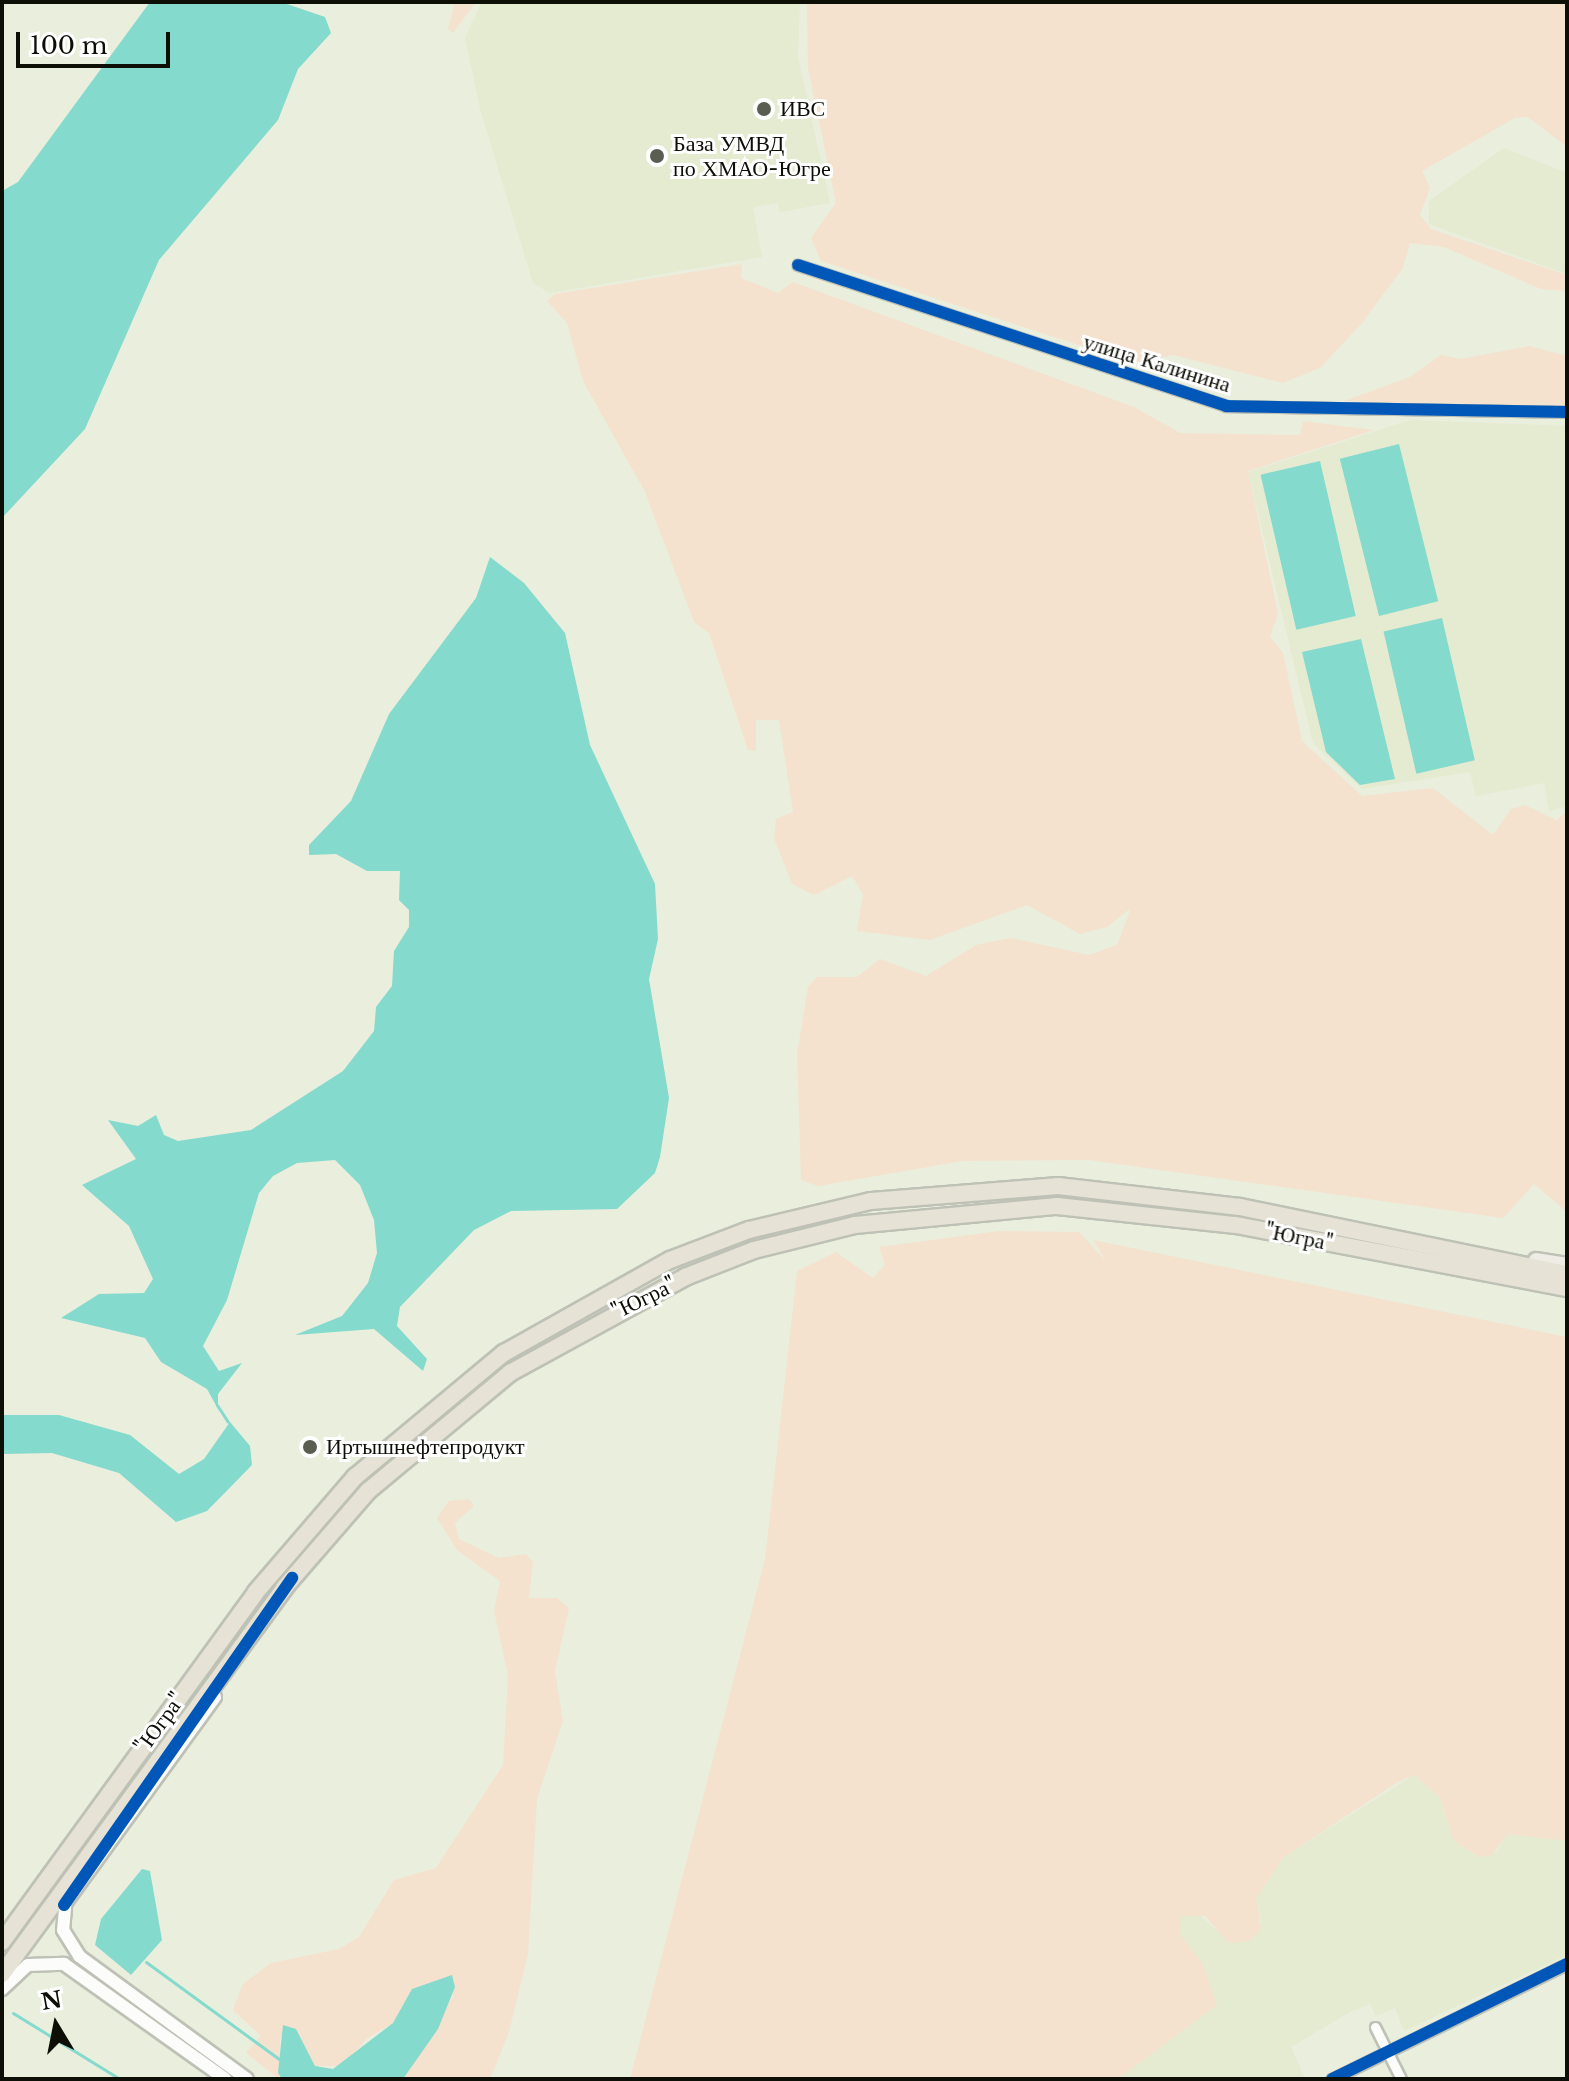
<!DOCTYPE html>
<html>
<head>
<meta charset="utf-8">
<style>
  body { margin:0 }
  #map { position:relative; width:1569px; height:2081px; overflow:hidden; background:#e9eedd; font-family:"Libre Baskerville",serif }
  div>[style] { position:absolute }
  .built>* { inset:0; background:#e4ebd0 }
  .green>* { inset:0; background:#f4e2ce }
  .water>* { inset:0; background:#84dacd; transform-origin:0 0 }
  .stream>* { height:3px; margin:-1.5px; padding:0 1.5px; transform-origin:1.5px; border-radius:1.5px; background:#84dacd }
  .roads { filter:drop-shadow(2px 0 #bec1b5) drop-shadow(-2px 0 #bec1b5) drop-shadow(0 2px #bec1b5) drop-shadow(0 -2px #bec1b5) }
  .street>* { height:9px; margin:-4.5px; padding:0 4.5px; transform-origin:4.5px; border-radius:4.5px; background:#fcfcfa }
  .secondary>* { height:12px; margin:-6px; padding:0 6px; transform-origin:6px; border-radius:6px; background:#fcfcfa }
  .primary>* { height:14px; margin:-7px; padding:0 7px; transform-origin:7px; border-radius:7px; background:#eeece4 }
  .highway>* { height:16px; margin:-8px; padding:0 8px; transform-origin:8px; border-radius:8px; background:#e6e2d5 }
  .cycleway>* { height:12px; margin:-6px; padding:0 6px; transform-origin:6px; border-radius:6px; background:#0057b8 }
  .dots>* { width:22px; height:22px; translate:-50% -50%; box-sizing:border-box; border:4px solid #fff; border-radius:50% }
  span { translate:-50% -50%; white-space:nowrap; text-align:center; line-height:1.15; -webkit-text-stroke:6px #fff; paint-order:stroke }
  .poi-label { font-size:22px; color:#0d0f06 }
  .left { translate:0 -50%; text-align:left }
  .street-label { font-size:22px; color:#0d0f06 }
  .frame { position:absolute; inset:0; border:4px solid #0d0f06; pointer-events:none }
  .north { position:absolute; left:16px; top:1985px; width:80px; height:80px; -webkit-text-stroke:6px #fff; paint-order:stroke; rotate:350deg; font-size:22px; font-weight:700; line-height:32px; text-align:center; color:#0d0f06 }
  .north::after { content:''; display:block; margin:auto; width:28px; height:36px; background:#0d0f06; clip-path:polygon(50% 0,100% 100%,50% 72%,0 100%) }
  .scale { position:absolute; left:16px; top:32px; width:154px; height:36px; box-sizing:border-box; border:4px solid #0d0f06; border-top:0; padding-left:10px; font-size:24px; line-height:28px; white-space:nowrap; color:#0d0f06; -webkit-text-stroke:6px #fff; paint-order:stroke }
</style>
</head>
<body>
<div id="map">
  <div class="built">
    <i style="clip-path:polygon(482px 2px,800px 2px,798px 57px,830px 203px,780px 212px,778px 203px,753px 207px,762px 257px,550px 293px,533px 283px,480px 109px,465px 38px)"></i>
    <i style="clip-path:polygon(1504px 148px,1567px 173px,1567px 274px,1429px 224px,1429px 201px)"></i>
    <i style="clip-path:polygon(1411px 420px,1567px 426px,1567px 806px,1549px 811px,1544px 783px,1476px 796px,1470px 772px,1362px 789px,1313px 743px,1248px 472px)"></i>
    <i style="clip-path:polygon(1414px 1775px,1440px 1797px,1453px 1840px,1475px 1855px,1496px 1852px,1507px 1834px,1567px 1841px,1567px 1955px,1404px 2031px,1395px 2008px,1376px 2016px,1370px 2004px,1350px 2012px,1291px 2047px,1305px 2079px,1118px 2079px,1217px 2005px,1203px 1964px,1179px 1933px,1180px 1916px,1197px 1913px,1220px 1933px,1255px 1937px,1261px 1922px,1256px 1898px,1284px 1857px)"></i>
  </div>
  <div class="green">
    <i style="clip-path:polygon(455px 2px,476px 2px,453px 33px,448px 29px)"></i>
    <i style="clip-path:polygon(807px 2px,1567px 2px,1567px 147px,1528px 117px,1515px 118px,1422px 171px,1430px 188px,1420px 215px,1431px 229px,1567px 275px,1567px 291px,1541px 289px,1444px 247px,1410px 243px,1403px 268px,1362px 323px,1320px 368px,1283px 383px,1173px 355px,1134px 363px,821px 261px,811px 238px,836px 203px,808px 68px)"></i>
    <i style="clip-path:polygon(742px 264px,741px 278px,778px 293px,793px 282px,1134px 407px,1180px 433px,1300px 435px,1303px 421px,1374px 430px,1248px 471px,1278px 614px,1270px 637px,1283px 653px,1302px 741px,1362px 796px,1433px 788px,1493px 835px,1511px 809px,1525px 805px,1556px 820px,1567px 812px,1567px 1212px,1534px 1184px,1503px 1218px,1089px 1160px,963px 1161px,818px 1186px,801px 1180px,797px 1054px,808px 987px,817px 977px,857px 977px,880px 959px,926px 976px,976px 945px,1011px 938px,1089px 955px,1117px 945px,1131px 908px,1107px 927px,1080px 934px,1027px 905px,930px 940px,857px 931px,863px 894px,852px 876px,814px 895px,792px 884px,774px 838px,776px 819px,793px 812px,779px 720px,756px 720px,756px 751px,748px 750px,709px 633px,694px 622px,645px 492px,583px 381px,567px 323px,547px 301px,555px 294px)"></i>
    <i style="clip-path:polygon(1530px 346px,1567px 356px,1567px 407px,1344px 401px,1410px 377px,1441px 355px,1460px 359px)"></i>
    <i style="clip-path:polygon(999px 1231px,1079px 1232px,1106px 1261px,1093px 1240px,1567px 1337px,1567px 1841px,1508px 1834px,1491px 1856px,1479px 1857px,1453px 1840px,1440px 1797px,1414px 1775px,1398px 1782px,1284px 1857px,1256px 1898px,1261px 1928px,1251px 1941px,1229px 1943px,1205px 1916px,1181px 1916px,1179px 1933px,1203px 1964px,1217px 2005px,1118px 2079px,630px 2079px,765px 1559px,797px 1271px,836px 1252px,873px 1278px,885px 1264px,879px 1247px)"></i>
    <i style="clip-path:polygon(469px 1499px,474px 1506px,455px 1523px,459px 1539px,499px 1558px,526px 1554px,533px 1562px,529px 1598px,557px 1598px,569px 1608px,555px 1671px,563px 1721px,537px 1799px,528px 1954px,509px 2032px,490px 2079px,403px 2079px,453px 1996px,442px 1982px,420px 1987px,393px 2023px,366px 2039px,343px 2066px,315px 2066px,296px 2029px,280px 2038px,279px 2079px,246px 2053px,261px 2036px,233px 2010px,243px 1984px,271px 1963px,339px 1949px,359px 1937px,394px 1880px,436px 1868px,503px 1765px,508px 1675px,494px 1611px,500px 1581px,457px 1550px,437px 1518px,449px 1501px)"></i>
  </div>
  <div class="water">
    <i style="clip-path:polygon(150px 2px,281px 2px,325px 17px,331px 33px,298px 69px,278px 120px,159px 260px,85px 429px,2px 518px,2px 191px,18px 182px)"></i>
    <i style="left:1399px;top:444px;width:162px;height:61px;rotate:76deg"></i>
    <i style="left:1320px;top:461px;width:159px;height:61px;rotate:77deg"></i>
    <i style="clip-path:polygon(490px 557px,524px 583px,565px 633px,590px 745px,655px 884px,658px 939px,649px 979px,669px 1098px,660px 1157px,655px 1173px,617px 1209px,511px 1211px,474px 1230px,400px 1307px,397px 1326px,427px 1359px,423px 1371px,374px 1329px,295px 1335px,342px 1316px,368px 1283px,377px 1253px,374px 1220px,360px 1185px,335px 1160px,297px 1163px,273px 1176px,259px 1193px,227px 1300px,203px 1346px,219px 1371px,242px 1363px,218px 1394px,218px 1409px,207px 1389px,161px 1362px,145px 1338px,61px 1318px,99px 1294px,144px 1293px,153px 1279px,129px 1226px,82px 1185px,136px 1159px,108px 1120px,138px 1126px,156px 1115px,164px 1135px,178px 1141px,251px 1130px,343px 1071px,374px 1031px,376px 1007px,392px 986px,394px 951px,409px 927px,409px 910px,399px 900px,400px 871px,367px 871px,336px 854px,309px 855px,309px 845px,351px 801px,389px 714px,476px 598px)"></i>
    <i style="left:1442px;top:618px;width:146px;height:60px;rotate:77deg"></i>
    <i style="clip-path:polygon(1361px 639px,1395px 779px,1360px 785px,1326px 752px,1302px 652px)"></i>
    <i style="clip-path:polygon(2px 1415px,59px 1415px,130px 1435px,179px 1474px,204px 1459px,230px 1422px,250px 1446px,252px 1465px,207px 1511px,176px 1522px,119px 1473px,52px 1453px,2px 1454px)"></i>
    <i style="clip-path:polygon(142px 1869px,150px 1871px,162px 1940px,131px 1975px,95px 1945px,101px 1919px)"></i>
    <i style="clip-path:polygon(452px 1975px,455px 1987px,438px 2029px,403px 2079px,282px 2079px,278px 2073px,283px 2025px,296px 2029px,315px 2066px,333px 2069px,393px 2023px,412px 1989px)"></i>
  </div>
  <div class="stream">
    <i style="left:217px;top:1405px;width:20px;rotate:57deg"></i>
    <i style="left:146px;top:1962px;width:165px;rotate:36.1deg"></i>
    <i style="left:13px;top:2013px;width:126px;rotate:31.7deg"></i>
  </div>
  <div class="roads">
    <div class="street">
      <i style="left:798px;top:265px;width:451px;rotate:18.2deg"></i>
      <i style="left:1226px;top:406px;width:341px;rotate:1deg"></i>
      <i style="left:1375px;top:2027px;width:58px;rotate:63.4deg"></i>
      <i style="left:1332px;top:2079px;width:262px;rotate:-26.1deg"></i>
    </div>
    <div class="secondary">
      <i style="left:66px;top:1897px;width:33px;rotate:95deg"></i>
      <i style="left:63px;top:1930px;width:31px;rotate:58deg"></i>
      <i style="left:79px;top:1956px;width:208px;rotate:36.2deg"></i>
      <i style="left:64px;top:1905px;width:257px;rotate:-54deg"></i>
      <i style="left:2px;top:1989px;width:35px;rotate:-43deg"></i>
      <i style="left:28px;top:1965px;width:36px;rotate:-2deg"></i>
      <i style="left:64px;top:1964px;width:198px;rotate:35.5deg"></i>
    </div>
    <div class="primary">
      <i style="left:1536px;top:1260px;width:31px;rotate:9deg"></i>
    </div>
    <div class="highway">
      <i style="left:2px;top:1942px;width:432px;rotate:-54deg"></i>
      <i style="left:256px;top:1592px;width:152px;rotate:-49.3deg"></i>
      <i style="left:355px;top:1477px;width:194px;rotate:-39.8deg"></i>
      <i style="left:504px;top:1353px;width:190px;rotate:-29.3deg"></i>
      <i style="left:670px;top:1260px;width:85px;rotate:-20.8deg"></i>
      <i style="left:749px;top:1230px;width:125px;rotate:-13.4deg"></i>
      <i style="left:871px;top:1201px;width:188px;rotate:-4.6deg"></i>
      <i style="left:1058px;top:1186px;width:183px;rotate:6.6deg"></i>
      <i style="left:1240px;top:1207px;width:334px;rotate:11.6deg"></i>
      <i style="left:2px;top:1974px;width:478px;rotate:-53.8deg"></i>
      <i style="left:284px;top:1588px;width:128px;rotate:-49.1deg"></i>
      <i style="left:368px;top:1491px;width:185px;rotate:-39.7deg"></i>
      <i style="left:510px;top:1373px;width:200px;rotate:-28.7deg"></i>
      <i style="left:685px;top:1277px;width:74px;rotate:-21.4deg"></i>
      <i style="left:754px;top:1250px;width:104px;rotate:-13.9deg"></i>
      <i style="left:855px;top:1225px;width:203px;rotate:-5.4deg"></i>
      <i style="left:1057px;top:1206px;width:180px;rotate:6.1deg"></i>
      <i style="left:1236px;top:1225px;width:337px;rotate:10.8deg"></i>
    </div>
  </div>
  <div class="cycleway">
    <i style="left:798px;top:265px;width:451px;rotate:18.2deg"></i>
    <i style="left:1226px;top:406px;width:341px;rotate:1deg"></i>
    <i style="left:64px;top:1905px;width:399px;rotate:-55.1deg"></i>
    <i style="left:1332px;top:2079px;width:262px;rotate:-26.1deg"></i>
  </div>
  <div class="dots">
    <i style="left:764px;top:109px;background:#5a5d51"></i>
    <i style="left:657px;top:156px;background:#5a5d51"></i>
    <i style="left:310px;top:1447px;background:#5a5d51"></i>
  </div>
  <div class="poi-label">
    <span class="left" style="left:780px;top:109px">ИВС</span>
    <span class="left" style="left:673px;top:156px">База УМВД<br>по ХМАО-Югре</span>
    <span class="left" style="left:326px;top:1447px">Иртышнефтепродукт</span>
  </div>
  <div class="street-label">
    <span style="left:1157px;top:363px;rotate:17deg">улица Калинина</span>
    <span style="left:1299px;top:1237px;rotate:11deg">"Югра"</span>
    <span style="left:644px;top:1298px;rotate:-26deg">"Югра"</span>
    <span style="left:160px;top:1723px;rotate:-54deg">"Югра"</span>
  </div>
  <div class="frame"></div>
  <div class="north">N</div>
  <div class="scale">100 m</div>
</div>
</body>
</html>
